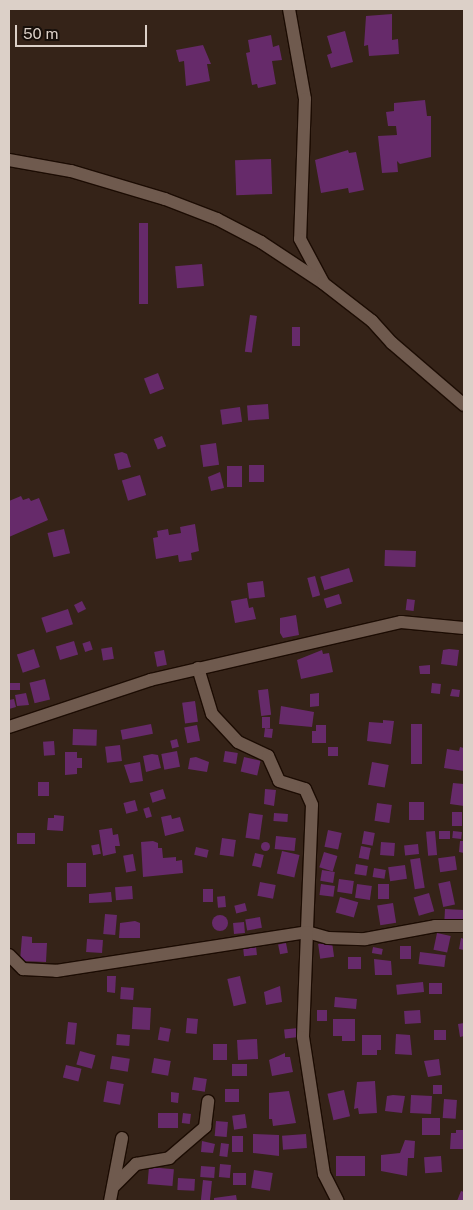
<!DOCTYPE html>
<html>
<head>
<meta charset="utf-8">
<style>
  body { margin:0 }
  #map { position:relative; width:473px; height:1210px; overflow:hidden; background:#352318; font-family:"Public Sans",sans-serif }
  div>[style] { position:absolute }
  .building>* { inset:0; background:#662a6a; transform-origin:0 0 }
  .round { border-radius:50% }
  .roads { filter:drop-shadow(1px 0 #1c0c03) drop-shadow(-1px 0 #1c0c03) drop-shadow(0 1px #1c0c03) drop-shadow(0 -1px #1c0c03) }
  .minor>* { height:12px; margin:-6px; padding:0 6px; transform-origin:6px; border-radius:6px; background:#6f5a4e }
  span { translate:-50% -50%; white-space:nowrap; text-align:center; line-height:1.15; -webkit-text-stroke:4px #170f0a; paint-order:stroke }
  .frame { position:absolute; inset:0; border:10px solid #dcd0c8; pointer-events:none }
  .scale { position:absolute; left:15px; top:25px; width:132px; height:22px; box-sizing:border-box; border:2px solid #dcd0c8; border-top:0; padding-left:6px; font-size:15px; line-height:18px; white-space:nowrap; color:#dcd0c8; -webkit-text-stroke:4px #170f0a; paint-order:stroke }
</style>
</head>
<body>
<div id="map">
  <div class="building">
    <i style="clip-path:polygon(392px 14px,392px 40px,398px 39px,399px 54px,369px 56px,368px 45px,364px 46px,366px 16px)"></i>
    <i style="clip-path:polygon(345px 31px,353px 62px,331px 68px,327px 55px,332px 53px,327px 36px)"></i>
    <i style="clip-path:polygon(271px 35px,273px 47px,279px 45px,282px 60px,272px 61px,276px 84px,258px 88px,257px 84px,252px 85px,246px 53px,250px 52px,248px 40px)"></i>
    <i style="clip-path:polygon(203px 45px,211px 64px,207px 64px,210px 81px,186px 86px,184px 61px,179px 62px,176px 50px)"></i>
    <i style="clip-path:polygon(425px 100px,427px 116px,431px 116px,431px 157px,400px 164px,397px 161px,398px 172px,382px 173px,378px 136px,397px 135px,396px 126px,388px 126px,386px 112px,394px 111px,394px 103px)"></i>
    <i style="clip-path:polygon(348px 150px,349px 153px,356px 152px,364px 190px,349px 193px,348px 188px,321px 193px,315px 160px)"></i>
    <i style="left:271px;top:159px;width:35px;height:36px;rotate:88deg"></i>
    <i style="left:139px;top:223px;width:9px;height:81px"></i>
    <i style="left:202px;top:264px;width:22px;height:27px;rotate:85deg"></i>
    <i style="left:250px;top:315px;width:7px;height:37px;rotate:8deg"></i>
    <i style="left:292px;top:327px;width:8px;height:19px"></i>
    <i style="left:158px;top:373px;width:17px;height:15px;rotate:69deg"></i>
    <i style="left:268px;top:404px;width:15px;height:21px;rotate:86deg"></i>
    <i style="left:240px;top:407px;width:15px;height:20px;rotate:82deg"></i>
    <i style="left:162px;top:436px;width:11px;height:9px;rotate:68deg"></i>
    <i style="left:216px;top:443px;width:22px;height:16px;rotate:82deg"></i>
    <i style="clip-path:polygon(122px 452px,127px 454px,131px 467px,118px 470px,114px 454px)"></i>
    <i style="left:249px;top:465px;width:15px;height:17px"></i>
    <i style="left:227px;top:466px;width:15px;height:21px"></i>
    <i style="clip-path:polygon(220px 472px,224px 488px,211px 491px,208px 477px)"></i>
    <i style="left:140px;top:475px;width:21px;height:19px;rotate:73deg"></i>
    <i style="clip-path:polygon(21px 496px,23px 500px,29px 498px,31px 501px,39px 498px,48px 520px,9px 537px,9px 501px)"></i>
    <i style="clip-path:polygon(195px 524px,199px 551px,191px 553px,192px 560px,179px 562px,178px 555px,156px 559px,153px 538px,158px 537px,157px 531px,168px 529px,169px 535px,181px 533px,180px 527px)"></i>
    <i style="left:64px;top:529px;width:25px;height:17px;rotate:76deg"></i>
    <i style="left:385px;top:550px;width:31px;height:16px;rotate:2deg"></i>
    <i style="left:349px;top:568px;width:14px;height:30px;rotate:73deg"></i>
    <i style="left:315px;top:576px;width:20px;height:8px;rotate:75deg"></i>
    <i style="left:263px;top:581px;width:16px;height:16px;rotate:83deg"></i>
    <i style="left:339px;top:594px;width:10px;height:16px;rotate:73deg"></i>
    <i style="clip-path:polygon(247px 598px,249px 608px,253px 607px,256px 619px,235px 623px,231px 601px)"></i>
    <i style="left:407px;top:599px;width:8px;height:11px;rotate:7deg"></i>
    <i style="left:82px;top:601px;width:9px;height:9px;rotate:63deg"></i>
    <i style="left:68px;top:609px;width:16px;height:28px;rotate:72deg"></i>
    <i style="clip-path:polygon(296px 615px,299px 635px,283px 638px,280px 633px,280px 618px)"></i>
    <i style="left:74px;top:641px;width:14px;height:19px;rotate:73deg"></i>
    <i style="left:90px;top:641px;width:9px;height:8px;rotate:72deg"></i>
    <i style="left:112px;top:647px;width:12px;height:11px;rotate:81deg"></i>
    <i style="left:34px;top:649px;width:19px;height:18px;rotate:72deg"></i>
    <i style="clip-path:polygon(449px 649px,459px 650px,457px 666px,441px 664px,443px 650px)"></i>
    <i style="left:164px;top:650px;width:15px;height:10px;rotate:79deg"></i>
    <i style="clip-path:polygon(322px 650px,323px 654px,329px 653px,333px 672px,301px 679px,297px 660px)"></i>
    <i style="clip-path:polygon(430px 665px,430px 674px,420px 674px,419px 666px)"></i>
    <i style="left:45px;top:679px;width:21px;height:16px;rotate:76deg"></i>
    <i style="left:20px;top:683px;width:7px;height:11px;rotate:90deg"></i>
    <i style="left:432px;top:683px;width:9px;height:10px;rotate:6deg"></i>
    <i style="left:268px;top:689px;width:26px;height:10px;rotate:83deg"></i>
    <i style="clip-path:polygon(452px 689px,460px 690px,459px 697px,450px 696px)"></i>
    <i style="clip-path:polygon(26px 693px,29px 705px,17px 706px,15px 695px)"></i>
    <i style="clip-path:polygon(319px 693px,319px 706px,310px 707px,310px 694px)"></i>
    <i style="clip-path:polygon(14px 699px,16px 707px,9px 709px,9px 700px)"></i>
    <i style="left:195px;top:701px;width:21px;height:13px;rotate:82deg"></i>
    <i style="clip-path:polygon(281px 706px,314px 712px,312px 727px,279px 724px)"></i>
    <i style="left:262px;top:717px;width:8px;height:11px"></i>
    <i style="clip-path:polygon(383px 720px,394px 721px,391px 744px,367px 741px,369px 722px,383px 723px)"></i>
    <i style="left:151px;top:724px;width:10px;height:31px;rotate:79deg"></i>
    <i style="left:411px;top:724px;width:11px;height:40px"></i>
    <i style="left:197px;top:725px;width:16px;height:13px;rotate:79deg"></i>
    <i style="clip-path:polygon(316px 725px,326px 725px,326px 743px,312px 743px,312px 731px,316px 731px)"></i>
    <i style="left:265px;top:728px;width:8px;height:9px;rotate:7deg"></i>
    <i style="left:73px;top:729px;width:24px;height:16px;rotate:2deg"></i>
    <i style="left:177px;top:739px;width:8px;height:7px;rotate:76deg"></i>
    <i style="left:54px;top:741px;width:14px;height:11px;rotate:86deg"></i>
    <i style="left:120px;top:745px;width:16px;height:15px;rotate:83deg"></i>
    <i style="left:328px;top:747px;width:10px;height:9px"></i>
    <i style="clip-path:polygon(460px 747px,464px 748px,464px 771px,444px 768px,447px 749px,459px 751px)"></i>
    <i style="left:177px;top:751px;width:16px;height:16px;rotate:79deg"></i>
    <i style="left:225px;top:751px;width:13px;height:11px;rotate:9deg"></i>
    <i style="clip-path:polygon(65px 752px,77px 752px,77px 758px,82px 758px,82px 768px,77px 768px,77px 774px,65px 775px)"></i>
    <i style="clip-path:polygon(152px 754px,158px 755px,161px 768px,146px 772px,143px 756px)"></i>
    <i style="clip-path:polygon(196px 757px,209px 762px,207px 772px,188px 769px,190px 758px)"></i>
    <i style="left:244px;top:757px;width:17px;height:15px;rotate:13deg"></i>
    <i style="clip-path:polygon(140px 762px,143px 781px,130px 783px,124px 765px)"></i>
    <i style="left:372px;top:762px;width:17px;height:23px;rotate:10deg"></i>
    <i style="left:38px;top:782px;width:11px;height:14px"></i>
    <i style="clip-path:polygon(453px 783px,464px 784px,464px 806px,450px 804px)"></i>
    <i style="left:163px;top:789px;width:10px;height:14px;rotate:73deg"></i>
    <i style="clip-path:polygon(265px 789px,276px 790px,274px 806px,264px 804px)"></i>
    <i style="left:135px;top:800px;width:11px;height:12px;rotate:75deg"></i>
    <i style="left:409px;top:802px;width:15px;height:18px"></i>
    <i style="left:377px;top:803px;width:15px;height:18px;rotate:8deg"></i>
    <i style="left:149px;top:807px;width:10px;height:6px;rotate:73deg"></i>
    <i style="left:452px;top:812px;width:10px;height:14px"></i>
    <i style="left:249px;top:813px;width:14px;height:25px;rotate:8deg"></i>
    <i style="left:274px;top:813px;width:14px;height:8px;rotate:4deg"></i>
    <i style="clip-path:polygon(54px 815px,64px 816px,63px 831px,47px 830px,48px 818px,54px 818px)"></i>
    <i style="clip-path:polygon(171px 815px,172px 819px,180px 817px,184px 831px,165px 836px,161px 817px)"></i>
    <i style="clip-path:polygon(112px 828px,113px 835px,118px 834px,120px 846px,115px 846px,116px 853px,103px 856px,99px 830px)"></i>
    <i style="left:328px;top:830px;width:14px;height:17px;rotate:12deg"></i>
    <i style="left:364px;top:831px;width:11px;height:13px;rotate:10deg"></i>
    <i style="left:435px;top:831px;width:24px;height:9px;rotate:85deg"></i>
    <i style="left:439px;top:831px;width:11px;height:8px"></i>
    <i style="left:453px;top:831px;width:9px;height:7px;rotate:6deg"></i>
    <i style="left:17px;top:833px;width:18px;height:11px"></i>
    <i style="left:276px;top:836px;width:20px;height:13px;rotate:6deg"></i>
    <i style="left:222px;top:838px;width:14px;height:17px;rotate:8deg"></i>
    <i style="clip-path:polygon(153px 841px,158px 843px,158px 848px,162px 848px,163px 858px,176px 857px,176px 861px,182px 860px,183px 873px,143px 877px,141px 842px)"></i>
    <i style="clip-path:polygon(460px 841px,464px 841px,464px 853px,459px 852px)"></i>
    <i class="round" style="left:260.5px;top:841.5px;width:9px;height:9px"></i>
    <i style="left:381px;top:842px;width:14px;height:13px;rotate:4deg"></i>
    <i style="left:99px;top:844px;width:10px;height:8px;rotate:79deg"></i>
    <i style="left:418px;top:844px;width:10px;height:14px;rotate:84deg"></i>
    <i style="left:361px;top:846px;width:10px;height:12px;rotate:11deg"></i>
    <i style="left:196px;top:847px;width:13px;height:8px;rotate:13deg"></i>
    <i style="left:282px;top:851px;width:18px;height:23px;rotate:13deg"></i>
    <i style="left:324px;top:852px;width:14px;height:16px;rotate:17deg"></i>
    <i style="left:255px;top:853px;width:9px;height:13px;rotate:13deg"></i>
    <i style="left:133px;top:854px;width:17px;height:10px;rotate:80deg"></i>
    <i style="left:455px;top:856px;width:14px;height:17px;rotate:82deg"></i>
    <i style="left:420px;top:858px;width:30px;height:10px;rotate:81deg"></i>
    <i style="left:86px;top:863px;width:24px;height:19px;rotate:90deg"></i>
    <i style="left:356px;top:864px;width:12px;height:10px;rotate:9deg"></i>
    <i style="left:405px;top:865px;width:14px;height:17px;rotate:82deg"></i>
    <i style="left:374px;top:868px;width:12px;height:9px;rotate:9deg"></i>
    <i style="left:322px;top:870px;width:13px;height:11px;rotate:9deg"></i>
    <i style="left:339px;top:879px;width:15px;height:13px;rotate:8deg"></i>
    <i style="left:450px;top:881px;width:24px;height:12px;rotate:78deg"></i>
    <i style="left:260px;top:882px;width:16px;height:14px;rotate:11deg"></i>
    <i style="left:321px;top:884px;width:14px;height:11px;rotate:8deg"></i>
    <i style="left:357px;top:884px;width:15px;height:14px;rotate:8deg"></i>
    <i style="left:389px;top:884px;width:15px;height:11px;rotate:90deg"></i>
    <i style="left:132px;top:886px;width:13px;height:17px;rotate:86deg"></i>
    <i style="left:203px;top:889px;width:10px;height:13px"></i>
    <i style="clip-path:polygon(111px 892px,112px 902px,89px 903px,89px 894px)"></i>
    <i style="left:429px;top:893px;width:19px;height:16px;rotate:74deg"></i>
    <i style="left:225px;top:896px;width:11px;height:8px;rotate:85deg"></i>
    <i style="left:340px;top:897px;width:19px;height:16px;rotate:16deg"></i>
    <i style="left:245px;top:903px;width:8px;height:11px;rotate:76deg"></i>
    <i style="left:393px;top:903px;width:20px;height:16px;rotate:81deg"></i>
    <i style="left:445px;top:909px;width:19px;height:10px;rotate:3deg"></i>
    <i style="left:105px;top:914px;width:12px;height:20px;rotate:5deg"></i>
    <i class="round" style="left:212px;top:915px;width:16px;height:16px"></i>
    <i style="left:260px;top:917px;width:11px;height:15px;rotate:80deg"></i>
    <i style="clip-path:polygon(135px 921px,140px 923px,140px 938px,119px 938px,120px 923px)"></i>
    <i style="left:244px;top:922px;width:11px;height:11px;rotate:85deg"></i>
    <i style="left:437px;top:933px;width:14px;height:17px;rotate:12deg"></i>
    <i style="clip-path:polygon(22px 936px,32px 937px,32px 943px,47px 943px,46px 962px,20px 961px)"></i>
    <i style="clip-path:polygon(461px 938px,464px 939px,464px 950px,459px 949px)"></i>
    <i style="left:87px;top:939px;width:16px;height:13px;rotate:4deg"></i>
    <i style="left:332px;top:942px;width:15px;height:14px;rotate:82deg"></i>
    <i style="left:286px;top:943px;width:10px;height:8px;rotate:79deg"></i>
    <i style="left:256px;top:946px;width:9px;height:13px;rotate:84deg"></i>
    <i style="left:400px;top:946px;width:11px;height:13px"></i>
    <i style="left:373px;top:947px;width:10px;height:6px;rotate:11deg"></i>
    <i style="left:420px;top:952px;width:26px;height:12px;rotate:7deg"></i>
    <i style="left:348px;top:957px;width:13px;height:12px"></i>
    <i style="clip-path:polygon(374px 959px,391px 961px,392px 975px,375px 975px)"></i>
    <i style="clip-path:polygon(107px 976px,116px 976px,115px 993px,107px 992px)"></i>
    <i style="left:240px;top:976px;width:28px;height:13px;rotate:77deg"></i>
    <i style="left:423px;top:982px;width:10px;height:27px;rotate:84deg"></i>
    <i style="left:429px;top:983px;width:13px;height:11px"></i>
    <i style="clip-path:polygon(280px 986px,282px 1002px,266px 1005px,264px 992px)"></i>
    <i style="left:121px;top:987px;width:13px;height:12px;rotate:4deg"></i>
    <i style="left:335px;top:997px;width:22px;height:10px;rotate:5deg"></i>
    <i style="left:133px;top:1007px;width:18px;height:22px;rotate:3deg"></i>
    <i style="left:317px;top:1010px;width:10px;height:11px"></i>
    <i style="left:420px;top:1010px;width:13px;height:16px;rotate:86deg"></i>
    <i style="left:187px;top:1018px;width:11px;height:15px;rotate:5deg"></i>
    <i style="clip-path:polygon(333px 1019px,355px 1019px,355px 1041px,342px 1041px,342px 1036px,333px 1036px)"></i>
    <i style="left:68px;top:1022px;width:9px;height:22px;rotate:6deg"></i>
    <i style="clip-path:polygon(464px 1023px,464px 1036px,460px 1037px,458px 1024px)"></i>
    <i style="left:160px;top:1027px;width:11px;height:13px;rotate:10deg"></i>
    <i style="left:298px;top:1028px;width:9px;height:14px;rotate:84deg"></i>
    <i style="left:434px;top:1030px;width:12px;height:10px"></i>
    <i style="left:117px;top:1034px;width:13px;height:11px;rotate:4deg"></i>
    <i style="clip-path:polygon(396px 1034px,410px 1035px,412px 1055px,395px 1054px)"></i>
    <i style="clip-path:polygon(362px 1035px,381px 1035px,381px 1050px,377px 1050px,377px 1055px,362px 1055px)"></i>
    <i style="left:257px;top:1039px;width:20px;height:20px;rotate:87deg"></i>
    <i style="left:213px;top:1044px;width:14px;height:16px"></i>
    <i style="left:80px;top:1051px;width:16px;height:14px;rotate:15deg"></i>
    <i style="clip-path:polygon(285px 1053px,285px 1057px,290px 1057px,293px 1072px,272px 1076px,269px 1060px)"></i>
    <i style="left:112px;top:1056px;width:18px;height:13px;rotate:9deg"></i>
    <i style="left:154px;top:1058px;width:17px;height:15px;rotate:10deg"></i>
    <i style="clip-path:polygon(439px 1059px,441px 1075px,428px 1077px,424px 1061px)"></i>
    <i style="left:232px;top:1064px;width:15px;height:12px"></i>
    <i style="left:66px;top:1065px;width:16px;height:13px;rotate:14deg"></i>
    <i style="left:194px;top:1077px;width:13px;height:13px;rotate:9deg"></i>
    <i style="left:107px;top:1081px;width:17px;height:21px;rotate:10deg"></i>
    <i style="clip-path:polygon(375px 1081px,377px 1113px,359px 1114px,358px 1108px,354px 1109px,357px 1082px)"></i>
    <i style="left:433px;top:1085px;width:9px;height:9px"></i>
    <i style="left:225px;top:1089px;width:14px;height:13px"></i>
    <i style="left:344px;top:1090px;width:27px;height:17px;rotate:77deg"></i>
    <i style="clip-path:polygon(289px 1091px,296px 1123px,273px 1126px,272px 1119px,269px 1119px,269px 1093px)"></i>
    <i style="clip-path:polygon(171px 1092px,179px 1093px,178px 1103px,171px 1102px)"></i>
    <i style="clip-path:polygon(393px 1095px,405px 1096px,402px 1113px,385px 1111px,387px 1096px)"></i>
    <i style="left:432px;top:1096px;width:18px;height:21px;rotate:93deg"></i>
    <i style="left:444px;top:1099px;width:13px;height:19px;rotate:4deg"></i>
    <i style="left:178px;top:1113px;width:15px;height:20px;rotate:90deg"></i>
    <i style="left:183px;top:1113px;width:8px;height:10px;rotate:7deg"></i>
    <i style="left:245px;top:1114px;width:14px;height:13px;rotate:82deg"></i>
    <i style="left:422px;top:1118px;width:18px;height:17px"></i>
    <i style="left:216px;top:1121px;width:12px;height:15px;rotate:5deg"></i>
    <i style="clip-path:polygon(456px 1130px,464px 1130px,464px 1149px,450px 1149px,451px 1133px,456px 1133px)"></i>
    <i style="clip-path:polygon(253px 1134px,279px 1135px,279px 1156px,253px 1153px)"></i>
    <i style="left:306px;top:1134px;width:14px;height:24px;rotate:86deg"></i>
    <i style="left:232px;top:1136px;width:11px;height:16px"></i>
    <i style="clip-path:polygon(405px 1140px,415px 1141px,414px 1158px,408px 1158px,407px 1176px,381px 1171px,381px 1155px,400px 1153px)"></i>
    <i style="clip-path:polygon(202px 1141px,215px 1144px,213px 1153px,201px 1152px)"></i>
    <i style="left:221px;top:1143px;width:8px;height:13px;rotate:7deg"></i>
    <i style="left:365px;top:1156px;width:20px;height:29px;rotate:90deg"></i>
    <i style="left:441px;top:1156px;width:16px;height:17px;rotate:86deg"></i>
    <i style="left:220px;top:1164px;width:11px;height:13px;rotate:5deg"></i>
    <i style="left:201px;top:1166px;width:14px;height:11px;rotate:4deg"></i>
    <i style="left:149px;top:1167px;width:25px;height:17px;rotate:5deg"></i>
    <i style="left:254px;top:1170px;width:19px;height:18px;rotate:9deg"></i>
    <i style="left:233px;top:1173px;width:13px;height:12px"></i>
    <i style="left:178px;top:1178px;width:17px;height:12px;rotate:3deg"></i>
    <i style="left:203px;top:1180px;width:9px;height:21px;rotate:6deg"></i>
    <i style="clip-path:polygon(461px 1191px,464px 1192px,464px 1201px,457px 1201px)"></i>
    <i style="clip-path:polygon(236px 1195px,237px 1201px,214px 1201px,214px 1198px)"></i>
  </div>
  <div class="roads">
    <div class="minor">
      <i style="left:289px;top:9px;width:91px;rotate:79.9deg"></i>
      <i style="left:305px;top:99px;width:140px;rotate:92deg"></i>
      <i style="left:300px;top:239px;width:49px;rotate:61.9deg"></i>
      <i style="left:9px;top:160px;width:63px;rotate:10.1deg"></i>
      <i style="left:71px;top:171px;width:98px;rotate:16.6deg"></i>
      <i style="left:165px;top:199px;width:56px;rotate:21deg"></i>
      <i style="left:217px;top:219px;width:50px;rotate:27.6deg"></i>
      <i style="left:261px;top:242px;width:74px;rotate:33.5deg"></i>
      <i style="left:323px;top:283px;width:62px;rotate:37.8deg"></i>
      <i style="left:372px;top:321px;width:30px;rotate:48deg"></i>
      <i style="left:392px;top:343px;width:95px;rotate:40.7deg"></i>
      <i style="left:198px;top:668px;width:48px;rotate:73.1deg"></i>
      <i style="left:212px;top:714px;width:38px;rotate:47deg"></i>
      <i style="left:238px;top:742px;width:33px;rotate:25deg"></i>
      <i style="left:268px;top:756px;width:27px;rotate:66deg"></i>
      <i style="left:279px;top:781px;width:27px;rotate:17deg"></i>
      <i style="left:305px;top:789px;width:17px;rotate:66deg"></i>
      <i style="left:312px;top:805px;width:127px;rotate:92.3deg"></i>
      <i style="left:307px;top:932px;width:22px;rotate:16deg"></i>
      <i style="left:328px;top:938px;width:37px;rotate:2deg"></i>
      <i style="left:365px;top:939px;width:71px;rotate:-10.5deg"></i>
      <i style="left:435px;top:926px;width:29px"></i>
      <i style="left:9px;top:727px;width:149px;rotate:-18.4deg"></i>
      <i style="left:150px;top:680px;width:258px;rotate:-13deg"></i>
      <i style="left:401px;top:622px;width:63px;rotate:5.4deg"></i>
      <i style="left:9px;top:955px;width:20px;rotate:45deg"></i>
      <i style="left:23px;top:969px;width:33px;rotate:3deg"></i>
      <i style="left:56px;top:971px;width:254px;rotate:-8.8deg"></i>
      <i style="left:307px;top:932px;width:105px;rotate:92.2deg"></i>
      <i style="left:303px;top:1037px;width:139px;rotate:81.3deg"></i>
      <i style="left:324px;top:1174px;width:30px;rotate:63deg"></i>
      <i style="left:113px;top:1187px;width:33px;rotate:-45deg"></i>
      <i style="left:136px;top:1164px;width:34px;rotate:-10deg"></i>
      <i style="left:169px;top:1158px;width:48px;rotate:-40.7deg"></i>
      <i style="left:205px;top:1127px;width:26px;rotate:-83deg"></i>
      <i style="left:110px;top:1201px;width:64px;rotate:-79.2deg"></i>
    </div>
  </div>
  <div class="frame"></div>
  <div class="scale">50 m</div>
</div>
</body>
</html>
